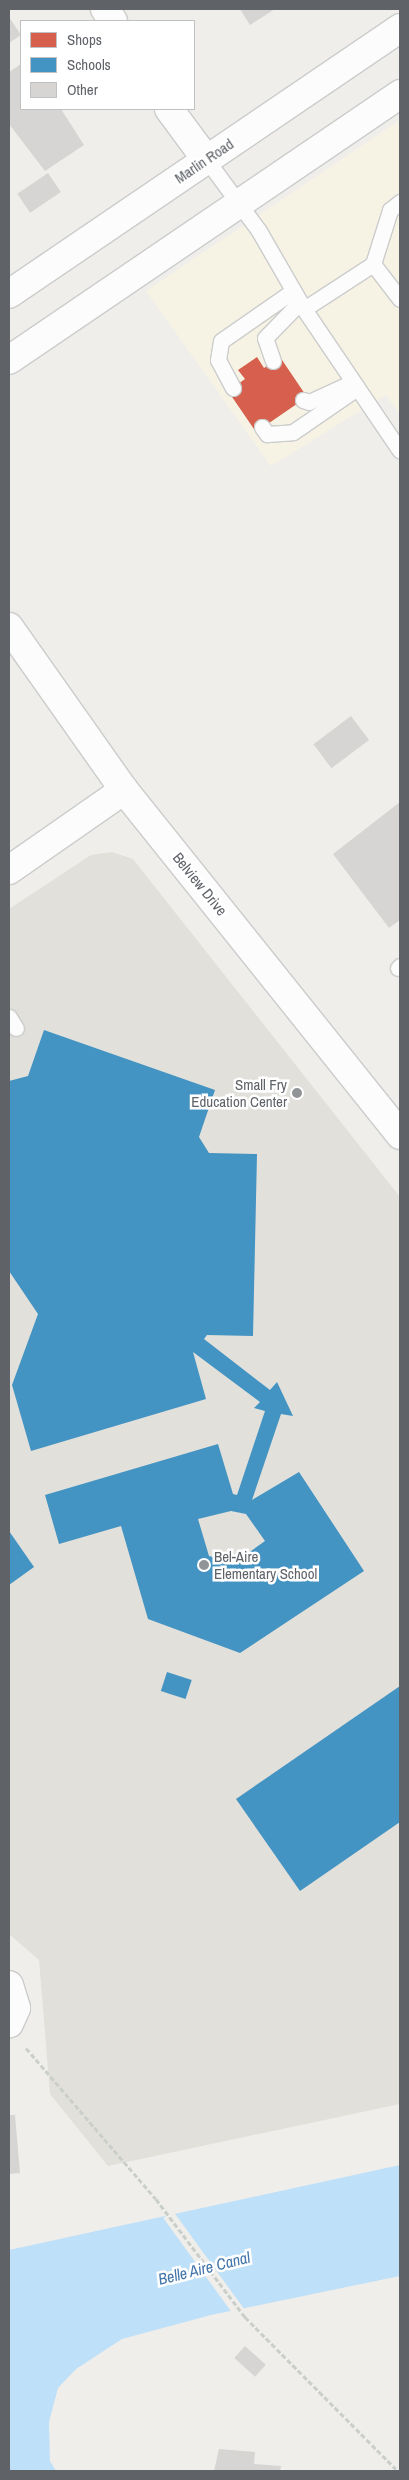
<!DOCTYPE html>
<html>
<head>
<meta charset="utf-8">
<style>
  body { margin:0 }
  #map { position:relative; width:409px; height:2480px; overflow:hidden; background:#efeeea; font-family:"Archivo Narrow",sans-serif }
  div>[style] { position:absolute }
  .commercial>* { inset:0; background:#f7f3e4 }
  .education>* { inset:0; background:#e2e0da }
  .water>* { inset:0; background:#bfe0f9 }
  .pier>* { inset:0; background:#efeeea; transform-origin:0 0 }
  .shops>* { inset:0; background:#d6604d }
  .schools>* { inset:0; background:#4393c3; transform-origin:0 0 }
  .building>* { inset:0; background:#d6d5d3; transform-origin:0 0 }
  .path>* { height:3px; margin-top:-1.5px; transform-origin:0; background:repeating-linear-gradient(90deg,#cacfcc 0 5px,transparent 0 7.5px) }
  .roads { filter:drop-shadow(1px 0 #cbcccc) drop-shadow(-1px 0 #cbcccc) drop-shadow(0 1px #cbcccc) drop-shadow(0 -1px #cbcccc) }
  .lane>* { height:15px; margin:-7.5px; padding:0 7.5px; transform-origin:7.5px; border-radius:7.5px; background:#fdfcfc }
  .street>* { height:28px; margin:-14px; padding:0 14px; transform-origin:14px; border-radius:14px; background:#fdfcfc }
  .secondary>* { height:28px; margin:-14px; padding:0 14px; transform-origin:14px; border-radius:14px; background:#fdfcfc }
  .dots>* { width:14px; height:14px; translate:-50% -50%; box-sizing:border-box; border:2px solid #fff; border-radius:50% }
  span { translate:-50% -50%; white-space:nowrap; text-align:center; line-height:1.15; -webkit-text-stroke:5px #fff; paint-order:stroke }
  .street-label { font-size:15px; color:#5f6368 }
  .poi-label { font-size:15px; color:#5f6368 }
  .right { translate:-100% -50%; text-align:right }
  .left { translate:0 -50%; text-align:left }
  .water-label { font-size:16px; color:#4174aa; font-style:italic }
  .frame { position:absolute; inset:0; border:10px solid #5f6368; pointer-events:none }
  .legend { position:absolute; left:20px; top:20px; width:175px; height:90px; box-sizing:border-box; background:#fff; border:1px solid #bfc1c3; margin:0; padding:6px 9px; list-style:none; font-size:15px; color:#5f6368 }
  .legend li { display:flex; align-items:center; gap:10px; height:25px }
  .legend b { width:25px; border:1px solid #bfc1c3 }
</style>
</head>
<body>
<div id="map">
  <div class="commercial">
    <i style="clip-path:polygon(400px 120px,400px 414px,386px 395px,271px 466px,146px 291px)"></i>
  </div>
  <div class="education">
    <i style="clip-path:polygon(112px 852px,133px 859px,400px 1197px,400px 2104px,108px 2166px,50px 2094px,39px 1960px,9px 1934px,9px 909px,91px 855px)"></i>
  </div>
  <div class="water">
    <i style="clip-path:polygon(400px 2165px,400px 2276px,211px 2315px,122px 2339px,76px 2369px,58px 2388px,49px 2422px,50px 2461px,56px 2471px,9px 2471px,9px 2250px)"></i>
  </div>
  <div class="pier">
    <i style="left:173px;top:2211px;width:123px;height:12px;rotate:54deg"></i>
  </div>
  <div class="shops">
    <i style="clip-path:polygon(257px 357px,264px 368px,280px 357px,307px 397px,256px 432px,228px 391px,245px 379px,238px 370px)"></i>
  </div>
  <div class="schools">
    <i style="clip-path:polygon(evenodd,44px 1030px,215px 1090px,199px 1137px,209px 1153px,257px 1154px,253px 1336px,207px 1335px,204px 1339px,270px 1390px,277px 1382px,293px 1416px,281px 1414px,252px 1500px,299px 1472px,364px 1571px,240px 1653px,148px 1619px,121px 1526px,59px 1544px,45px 1495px,218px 1444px,233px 1494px,237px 1495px,265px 1411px,254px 1408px,260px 1402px,193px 1352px,206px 1399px,31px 1451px,12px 1385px,38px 1314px,9px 1271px,9px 1081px,28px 1076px,44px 1030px,231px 1511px,246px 1514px,265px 1541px,234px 1563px,209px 1556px,198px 1519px,231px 1511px)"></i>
    <i style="clip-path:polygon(9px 1531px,34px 1567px,9px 1585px)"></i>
    <i style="left:167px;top:1672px;width:26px;height:20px;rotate:18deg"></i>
    <i style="clip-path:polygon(400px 1686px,400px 1822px,300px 1891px,236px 1799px)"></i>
  </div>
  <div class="building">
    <i style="clip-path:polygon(240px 9px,275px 9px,250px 25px)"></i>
    <i style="clip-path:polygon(9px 17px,21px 35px,9px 43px)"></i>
    <i style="clip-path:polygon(21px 64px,21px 109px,61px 109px,84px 145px,45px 171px,9px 124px,9px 72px)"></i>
    <i style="left:48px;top:173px;width:23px;height:37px;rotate:56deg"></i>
    <i style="left:351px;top:716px;width:30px;height:47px;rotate:53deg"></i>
    <i style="clip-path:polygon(400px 802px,400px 920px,389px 928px,333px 854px)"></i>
    <i style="clip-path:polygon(9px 2115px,15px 2115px,20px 2173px,9px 2174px)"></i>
    <i style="left:245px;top:2346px;width:28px;height:16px;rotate:42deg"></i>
    <i style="clip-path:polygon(219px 2449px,255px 2452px,254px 2464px,281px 2466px,280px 2471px,214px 2471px)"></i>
  </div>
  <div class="path">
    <i style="left:26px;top:2048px;width:199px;rotate:49.3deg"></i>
    <i style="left:156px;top:2199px;width:148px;rotate:53deg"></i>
    <i style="left:245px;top:2317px;width:214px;rotate:45.2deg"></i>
  </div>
  <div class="roads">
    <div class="lane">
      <i style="left:206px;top:159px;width:89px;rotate:53.6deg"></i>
      <i style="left:259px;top:231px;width:90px;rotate:60deg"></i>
      <i style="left:304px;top:309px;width:171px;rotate:55.9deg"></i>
      <i style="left:373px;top:264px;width:57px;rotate:-72.5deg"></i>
      <i style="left:390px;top:210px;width:13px;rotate:-39deg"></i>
      <i style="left:304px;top:309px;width:82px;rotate:-33.1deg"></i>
      <i style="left:373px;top:264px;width:44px;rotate:52.4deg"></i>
      <i style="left:273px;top:361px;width:24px;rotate:-109deg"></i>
      <i style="left:265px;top:338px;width:50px;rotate:-45.8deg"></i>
      <i style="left:233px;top:388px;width:32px;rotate:-118deg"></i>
      <i style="left:218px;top:360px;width:19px;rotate:-81deg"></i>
      <i style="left:221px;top:341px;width:88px;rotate:-34.8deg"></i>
      <i style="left:303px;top:400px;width:6px;rotate:18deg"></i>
      <i style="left:309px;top:402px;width:48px;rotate:-24.4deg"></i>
      <i style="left:262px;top:427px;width:9px;rotate:54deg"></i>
      <i style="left:267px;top:434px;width:26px;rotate:-4deg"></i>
      <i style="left:293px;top:432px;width:78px;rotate:-34.5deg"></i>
      <i style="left:398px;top:968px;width:3px;rotate:-45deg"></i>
      <i style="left:9px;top:1017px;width:13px;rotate:58deg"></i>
    </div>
    <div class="street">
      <i style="left:105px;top:9px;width:14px;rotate:56deg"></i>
      <i style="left:169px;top:109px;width:62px;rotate:53.5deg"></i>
      <i style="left:9px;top:627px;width:199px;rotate:54.8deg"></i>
      <i style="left:124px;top:790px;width:442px;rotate:51.3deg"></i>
      <i style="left:9px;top:870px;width:140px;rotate:-34.8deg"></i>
      <i style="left:9px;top:1985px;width:24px;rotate:73deg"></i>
      <i style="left:16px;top:2008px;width:17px;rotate:114deg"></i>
    </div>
    <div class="secondary">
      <i style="left:9px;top:294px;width:473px;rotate:-34.2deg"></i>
      <i style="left:9px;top:360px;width:473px;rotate:-34.2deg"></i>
    </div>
  </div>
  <div class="dots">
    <i style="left:297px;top:1093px;background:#919496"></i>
    <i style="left:204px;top:1565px;background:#919496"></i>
  </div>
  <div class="street-label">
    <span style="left:204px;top:161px;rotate:-34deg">Marlin Road</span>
    <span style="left:200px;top:884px;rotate:51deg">Belview Drive</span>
  </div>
  <div class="poi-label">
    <span class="right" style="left:287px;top:1093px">Small Fry<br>Education Center</span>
    <span class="left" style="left:214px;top:1565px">Bel-Aire<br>Elementary School</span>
  </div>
  <div class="water-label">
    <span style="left:204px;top:2268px;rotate:-14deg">Belle Aire Canal</span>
  </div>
  <div class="frame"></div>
  <ul class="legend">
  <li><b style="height:14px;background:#d6604d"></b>Shops</li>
  <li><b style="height:14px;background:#4393c3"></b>Schools</li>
  <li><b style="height:14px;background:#d6d5d3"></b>Other</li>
  </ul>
</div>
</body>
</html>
